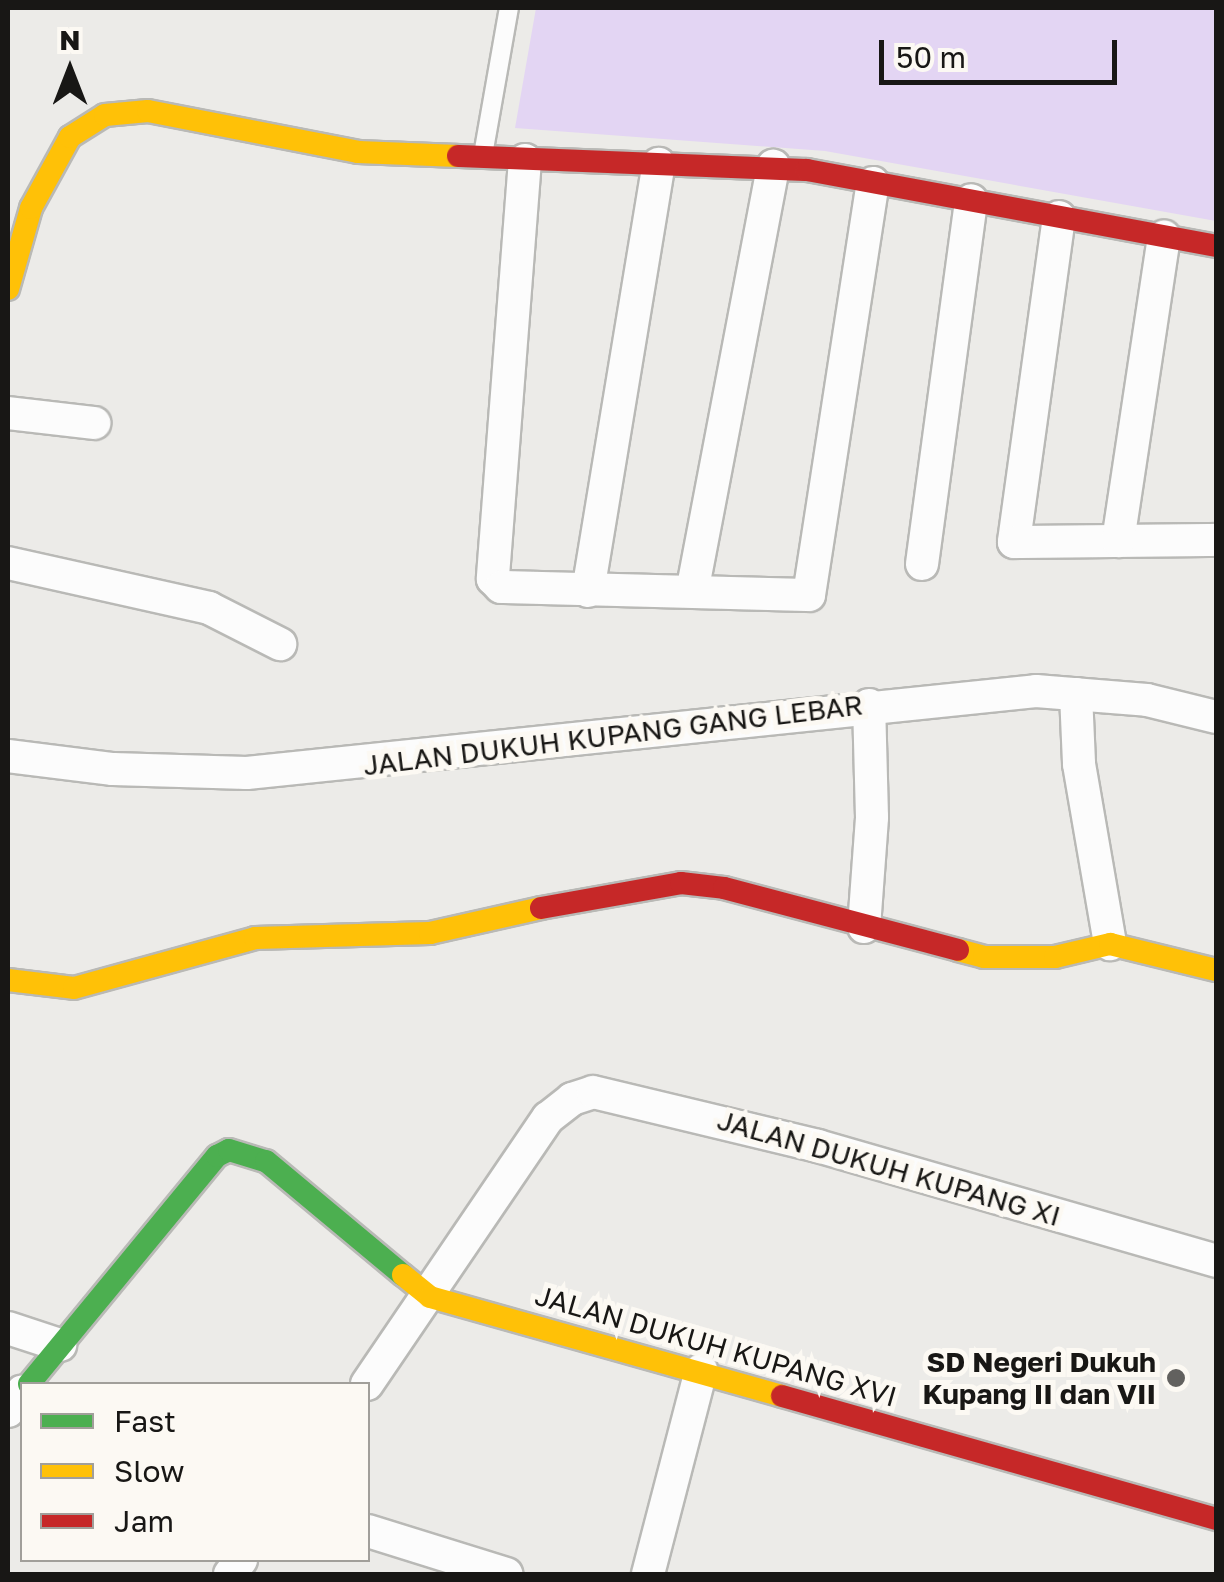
<!DOCTYPE html>
<html>
<head>
<meta charset="utf-8">
<style>
  body { margin:0 }
  #map { position:relative; width:1224px; height:1582px; overflow:hidden; background:#ecebe8; font-family:"Golos Text",sans-serif }
  div>[style] { position:absolute }
  .green>* { inset:0; background:#e3d5f3 }
  .roads { filter:drop-shadow(2px 0 #b9b9b6) drop-shadow(-2px 0 #b9b9b6) drop-shadow(0 2px #b9b9b6) drop-shadow(0 -2px #b9b9b6) }
  .lane>* { height:18px; margin:-9px; padding:0 9px; transform-origin:9px; border-radius:9px; background:#fcfcfc }
  .street>* { height:32px; margin:-16px; padding:0 16px; transform-origin:16px; border-radius:16px; background:#fcfcfc }
  .fast>* { height:22px; margin:-11px; padding:0 11px; transform-origin:11px; border-radius:11px; background:#4caf50 }
  .slow>* { height:22px; margin:-11px; padding:0 11px; transform-origin:11px; border-radius:11px; background:#ffc107 }
  .jam>* { height:22px; margin:-11px; padding:0 11px; transform-origin:11px; border-radius:11px; background:#c62828 }
  .dots>* { width:28px; height:28px; translate:-50% -50%; box-sizing:border-box; border:5px solid #fcf9f3; border-radius:50% }
  span { translate:-50% -50%; white-space:nowrap; text-align:center; line-height:1.15; -webkit-text-stroke:10px #fcf9f3; paint-order:stroke }
  .street-label { font-size:28px; color:#181715 }
  .poi-label { font-size:28px; color:#181715; font-weight:700 }
  .right { translate:-100% -50%; text-align:right }
  .frame { position:absolute; inset:0; border:10px solid #181715; pointer-events:none }
  .legend { position:absolute; left:20px; top:1382px; width:350px; height:180px; box-sizing:border-box; background:#fcf9f3; border:2px solid #a19f9a; margin:0; padding:12px 18px; list-style:none; font-size:30px; color:#181715 }
  .legend li { display:flex; align-items:center; gap:20px; height:50px }
  .legend b { width:50px; border:2px solid #a19f9a }
  .north { position:absolute; left:20px; top:20px; width:100px; height:100px; -webkit-text-stroke:8px #fcf9f3; paint-order:stroke; rotate:0deg; font-size:28px; font-weight:700; line-height:40px; text-align:center; color:#181715 }
  .north::after { content:''; display:block; margin:auto; width:35px; height:45px; background:#181715; clip-path:polygon(50% 0,100% 100%,50% 72%,0 100%) }
  .scale { position:absolute; left:879px; top:40px; width:238px; height:45px; box-sizing:border-box; border:5px solid #181715; border-top:0; padding-left:12px; font-size:30px; line-height:35px; white-space:nowrap; color:#181715; -webkit-text-stroke:8px #fcf9f3; paint-order:stroke }
</style>
</head>
<body>
<div id="map">
  <div class="green">
    <i style="clip-path:polygon(536px 8px,1216px 8px,1216px 221px,825px 151px,515px 128px)"></i>
  </div>
  <div class="roads">
    <div class="lane">
      <i style="left:483px;top:155px;width:149px;rotate:-80deg"></i>
    </div>
    <div class="street">
      <i style="left:525px;top:160px;width:420px;rotate:94.4deg"></i>
      <i style="left:493px;top:579px;width:11px;rotate:45deg"></i>
      <i style="left:501px;top:587px;width:308px;rotate:1.5deg"></i>
      <i style="left:809px;top:595px;width:417px;rotate:-81.2deg"></i>
      <i style="left:1059px;top:217px;width:328px;rotate:97.9deg"></i>
      <i style="left:1014px;top:542px;width:202px;rotate:-0.6deg"></i>
      <i style="left:8px;top:413px;width:87px;rotate:6.6deg"></i>
      <i style="left:1118px;top:541px;width:308px;rotate:-81.4deg"></i>
      <i style="left:8px;top:563px;width:206px;rotate:12.6deg"></i>
      <i style="left:209px;top:608px;width:80px;rotate:26.9deg"></i>
      <i style="left:922px;top:564px;width:367px;rotate:-82.3deg"></i>
      <i style="left:693px;top:587px;width:429px;rotate:-79.2deg"></i>
      <i style="left:588px;top:591px;width:433px;rotate:-80.6deg"></i>
      <i style="left:1076px;top:694px;width:70px;rotate:87.5deg"></i>
      <i style="left:1079px;top:764px;width:183px;rotate:80.2deg"></i>
      <i style="left:8px;top:756px;width:106px;rotate:7.1deg"></i>
      <i style="left:113px;top:769px;width:134px;rotate:1.7deg"></i>
      <i style="left:247px;top:773px;width:793px;rotate:-5.93deg"></i>
      <i style="left:1036px;top:691px;width:111px;rotate:4.6deg"></i>
      <i style="left:1147px;top:700px;width:71px;rotate:13.8deg"></i>
      <i style="left:864px;top:927px;width:110px;rotate:-85.8deg"></i>
      <i style="left:872px;top:817px;width:112px;rotate:-91.5deg"></i>
      <i style="left:8px;top:1328px;width:55px;rotate:18.1deg"></i>
      <i style="left:367px;top:1384px;width:322px;rotate:-55.8deg"></i>
      <i style="left:548px;top:1118px;width:31px;rotate:-38deg"></i>
      <i style="left:572px;top:1099px;width:22px;rotate:-18deg"></i>
      <i style="left:593px;top:1092px;width:231px;rotate:13.5deg"></i>
      <i style="left:818px;top:1146px;width:414px;rotate:16.1deg"></i>
      <i style="left:8px;top:1411px;width:24px;rotate:-54deg"></i>
      <i style="left:368px;top:1531px;width:145px;rotate:17.3deg"></i>
      <i style="left:230px;top:1574px;width:18px;rotate:-52deg"></i>
      <i style="left:648px;top:1574px;width:211px;rotate:-75.4deg"></i>
    </div>
    <div class="fast">
      <i style="left:29px;top:1384px;width:296px;rotate:-50.5deg"></i>
      <i style="left:217px;top:1156px;width:13px;rotate:-27deg"></i>
      <i style="left:229px;top:1150px;width:39px;rotate:17deg"></i>
      <i style="left:266px;top:1161px;width:178px;rotate:39.8deg"></i>
    </div>
    <div class="slow">
      <i style="left:8px;top:289px;width:84px;rotate:-74.1deg"></i>
      <i style="left:31px;top:208px;width:81px;rotate:-61.2deg"></i>
      <i style="left:70px;top:137px;width:41px;rotate:-32.2deg"></i>
      <i style="left:105px;top:115px;width:43px;rotate:-5.3deg"></i>
      <i style="left:148px;top:111px;width:214px;rotate:11deg"></i>
      <i style="left:358px;top:152px;width:100px;rotate:2.3deg"></i>
      <i style="left:958px;top:950px;width:27px;rotate:15deg"></i>
      <i style="left:984px;top:957px;width:71px"></i>
      <i style="left:1055px;top:957px;width:57px;rotate:-13.3deg"></i>
      <i style="left:1110px;top:944px;width:109px;rotate:13.8deg"></i>
      <i style="left:8px;top:980px;width:66px;rotate:6.9deg"></i>
      <i style="left:74px;top:988px;width:188px;rotate:-15.4deg"></i>
      <i style="left:255px;top:938px;width:175px;rotate:-1.6deg"></i>
      <i style="left:430px;top:933px;width:114px;rotate:-12.7deg"></i>
      <i style="left:403px;top:1275px;width:35px;rotate:39deg"></i>
      <i style="left:430px;top:1297px;width:366px;rotate:15.7deg"></i>
    </div>
    <div class="jam">
      <i style="left:458px;top:156px;width:349px;rotate:2.3deg"></i>
      <i style="left:807px;top:170px;width:416px;rotate:10.5deg"></i>
      <i style="left:541px;top:908px;width:142px;rotate:-10.1deg"></i>
      <i style="left:681px;top:883px;width:43px;rotate:6.6deg"></i>
      <i style="left:724px;top:888px;width:242px;rotate:14.8deg"></i>
      <i style="left:782px;top:1396px;width:451px;rotate:15.8deg"></i>
    </div>
  </div>
  <div class="dots">
    <i style="left:1176px;top:1378px;background:#62615f"></i>
  </div>
  <div class="street-label">
    <span style="left:613px;top:735px;rotate:-7deg">JALAN DUKUH KUPANG GANG LEBAR</span>
    <span style="left:889px;top:1168px;rotate:16deg">JALAN DUKUH KUPANG XI</span>
    <span style="left:716px;top:1346px;rotate:16deg">JALAN DUKUH KUPANG XVI</span>
  </div>
  <div class="poi-label">
    <span class="right" style="left:1156px;top:1378px">SD Negeri Dukuh<br>Kupang II dan VII</span>
  </div>
  <div class="frame"></div>
  <ul class="legend">
  <li><b style="height:12px;background:#4caf50"></b>Fast</li>
  <li><b style="height:12px;background:#ffc107"></b>Slow</li>
  <li><b style="height:12px;background:#c62828"></b>Jam</li>
  </ul>
  <div class="north">N</div>
  <div class="scale">50 m</div>
</div>
</body>
</html>
